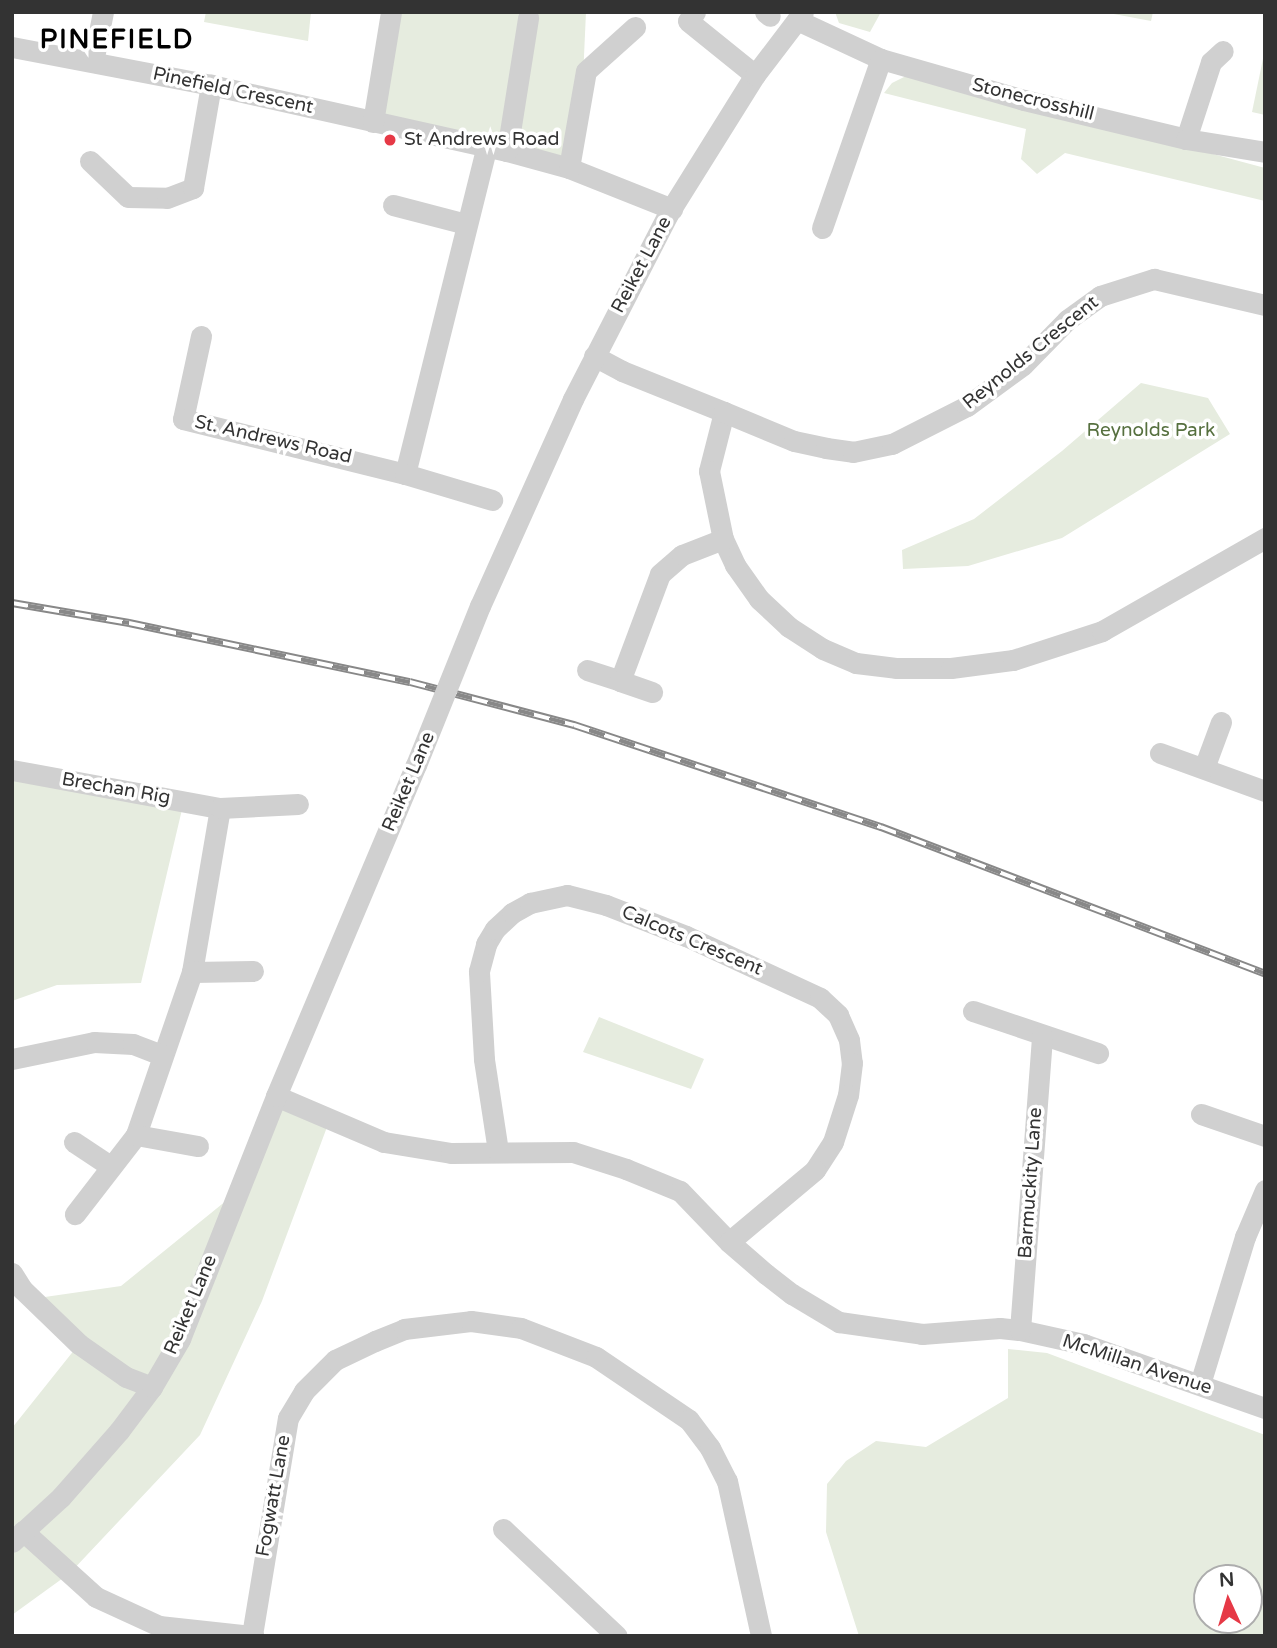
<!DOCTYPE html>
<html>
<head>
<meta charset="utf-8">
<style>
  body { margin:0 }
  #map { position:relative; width:1277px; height:1648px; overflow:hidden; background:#fff; font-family:"Varela Round",sans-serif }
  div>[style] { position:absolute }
  .green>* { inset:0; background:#e6ecdf }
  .minor>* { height:21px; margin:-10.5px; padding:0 10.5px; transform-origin:10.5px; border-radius:10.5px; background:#d0d0d0 }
  .rail>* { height:8px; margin-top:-4px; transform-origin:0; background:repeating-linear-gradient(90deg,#fff 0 16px,#888 0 32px); box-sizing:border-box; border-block:2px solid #888 }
  .minor-bridge>* { height:21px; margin:-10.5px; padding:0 10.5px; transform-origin:10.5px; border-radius:10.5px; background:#d0d0d0 }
  .dots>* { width:19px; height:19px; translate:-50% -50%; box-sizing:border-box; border:4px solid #fff; border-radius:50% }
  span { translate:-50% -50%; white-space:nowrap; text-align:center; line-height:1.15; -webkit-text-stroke:7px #fff; paint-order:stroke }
  .street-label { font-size:19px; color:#333 }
  .poi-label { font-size:19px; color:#333 }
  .left { translate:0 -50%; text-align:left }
  .park-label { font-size:19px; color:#56703f }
  .district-label { font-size:26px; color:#000; font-weight:700; letter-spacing:2px }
  .frame { position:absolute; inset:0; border:14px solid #333; pointer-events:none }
  .north { position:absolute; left:1193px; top:1564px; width:70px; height:70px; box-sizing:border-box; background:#fff; border:2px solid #adadad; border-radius:50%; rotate:356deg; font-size:19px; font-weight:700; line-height:28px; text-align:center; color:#333 }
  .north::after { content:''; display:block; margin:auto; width:24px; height:32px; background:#e63946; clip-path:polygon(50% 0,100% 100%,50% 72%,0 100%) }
</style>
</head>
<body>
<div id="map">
  <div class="green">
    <i style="clip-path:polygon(206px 12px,311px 12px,308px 41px,204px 22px)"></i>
    <i style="clip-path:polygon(391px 12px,586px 12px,583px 78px,569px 168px,373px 122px)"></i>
    <i style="clip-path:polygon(835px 12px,881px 12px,870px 32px,839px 23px)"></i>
    <i style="clip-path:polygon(1103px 12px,1153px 12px,1151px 21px)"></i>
    <i style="clip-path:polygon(1265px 49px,1265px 115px,1252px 112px)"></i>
    <i style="clip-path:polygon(912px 73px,1265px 168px,1265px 201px,1065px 153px,1037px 174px,1021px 159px,1026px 129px,884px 93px,892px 83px)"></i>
    <i style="clip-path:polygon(1141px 383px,1208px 398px,1230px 434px,1062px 538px,968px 566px,903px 569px,902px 550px,974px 519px,1062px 451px)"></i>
    <i style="clip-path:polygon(12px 770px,184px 801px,141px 983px,57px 985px,12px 1001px)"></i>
    <i style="clip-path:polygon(599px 1017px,704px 1059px,691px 1089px,583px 1052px)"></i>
    <i style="clip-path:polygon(276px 1096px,330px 1119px,262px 1301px,200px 1435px,70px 1573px,12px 1615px,12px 1428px,79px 1344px,31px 1299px,121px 1286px,232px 1196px)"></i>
    <i style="clip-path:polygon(evenodd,1008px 1349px,1047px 1353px,1265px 1435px,1265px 1636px,859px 1636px,826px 1532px,827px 1484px,846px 1461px,876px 1441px,926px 1447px,1008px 1398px,1008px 1349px,1207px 1578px,1249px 1578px,1249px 1620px,1207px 1620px,1207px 1578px)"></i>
  </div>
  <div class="minor">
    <i style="left:695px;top:12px;width:11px;rotate:128deg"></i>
    <i style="left:688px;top:21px;width:86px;rotate:38.9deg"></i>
    <i style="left:765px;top:12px;width:6px;rotate:39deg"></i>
    <i style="left:797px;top:20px;width:93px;rotate:24.9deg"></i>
    <i style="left:881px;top:59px;width:149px;rotate:16deg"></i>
    <i style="left:1024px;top:100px;width:167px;rotate:13.5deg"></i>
    <i style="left:1186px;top:139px;width:81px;rotate:-72deg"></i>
    <i style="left:1211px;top:62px;width:16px;rotate:-43deg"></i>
    <i style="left:12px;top:47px;width:203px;rotate:10.8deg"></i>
    <i style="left:211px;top:85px;width:303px;rotate:12.6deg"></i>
    <i style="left:507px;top:151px;width:64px;rotate:15.3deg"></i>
    <i style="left:569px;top:168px;width:111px;rotate:21.7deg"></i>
    <i style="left:93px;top:62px;width:51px;rotate:-78.7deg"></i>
    <i style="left:373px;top:122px;width:111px;rotate:-80.7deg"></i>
    <i style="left:1186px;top:139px;width:80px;rotate:9.3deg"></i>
    <i style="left:507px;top:151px;width:135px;rotate:-81deg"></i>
    <i style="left:90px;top:161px;width:52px;rotate:43.5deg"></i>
    <i style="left:128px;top:197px;width:39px;rotate:1deg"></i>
    <i style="left:167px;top:198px;width:28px;rotate:-21deg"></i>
    <i style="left:193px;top:188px;width:105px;rotate:-80.1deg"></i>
    <i style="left:569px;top:168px;width:98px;rotate:-80.1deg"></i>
    <i style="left:586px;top:71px;width:66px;rotate:-41.9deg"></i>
    <i style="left:393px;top:205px;width:75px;rotate:14.6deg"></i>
    <i style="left:822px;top:228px;width:179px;rotate:-70.8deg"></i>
    <i style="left:201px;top:336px;width:85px;rotate:102.2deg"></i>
    <i style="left:183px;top:419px;width:229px;rotate:13.9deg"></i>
    <i style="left:405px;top:474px;width:335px;rotate:-76deg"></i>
    <i style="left:594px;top:356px;width:32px;rotate:28deg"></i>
    <i style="left:622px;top:371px;width:110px;rotate:21.9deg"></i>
    <i style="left:724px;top:412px;width:61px;rotate:104.3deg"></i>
    <i style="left:709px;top:471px;width:69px;rotate:78.4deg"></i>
    <i style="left:723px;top:539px;width:29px;rotate:65deg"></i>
    <i style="left:735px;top:565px;width:42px;rotate:54.8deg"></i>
    <i style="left:759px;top:599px;width:41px;rotate:43deg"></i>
    <i style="left:789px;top:627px;width:40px;rotate:32.9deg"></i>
    <i style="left:823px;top:649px;width:36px;rotate:23deg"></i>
    <i style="left:856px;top:663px;width:40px;rotate:7.1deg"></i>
    <i style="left:896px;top:668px;width:55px"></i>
    <i style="left:951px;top:668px;width:63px;rotate:-7.4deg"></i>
    <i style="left:1013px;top:660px;width:94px;rotate:-18deg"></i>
    <i style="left:1102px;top:631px;width:188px;rotate:-29.7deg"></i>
    <i style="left:724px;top:412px;width:76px;rotate:22.5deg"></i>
    <i style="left:794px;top:441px;width:33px;rotate:12deg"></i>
    <i style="left:826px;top:448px;width:27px;rotate:8deg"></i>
    <i style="left:853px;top:452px;width:40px;rotate:-12deg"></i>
    <i style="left:892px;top:444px;width:84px;rotate:-26.9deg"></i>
    <i style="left:967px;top:406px;width:69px;rotate:-36.2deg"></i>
    <i style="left:1023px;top:365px;width:63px;rotate:-45.6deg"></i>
    <i style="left:1067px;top:320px;width:41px;rotate:-36deg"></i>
    <i style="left:1100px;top:296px;width:57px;rotate:-17.5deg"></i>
    <i style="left:1154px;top:279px;width:114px;rotate:13.2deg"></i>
    <i style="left:405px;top:474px;width:91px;rotate:16.6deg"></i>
    <i style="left:480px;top:606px;width:227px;rotate:-65.8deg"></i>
    <i style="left:573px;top:399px;width:208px;rotate:-62.8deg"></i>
    <i style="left:668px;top:214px;width:164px;rotate:-58deg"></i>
    <i style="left:755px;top:75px;width:79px;rotate:-52.7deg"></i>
    <i style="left:587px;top:670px;width:35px;rotate:18deg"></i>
    <i style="left:620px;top:681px;width:114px;rotate:-69.5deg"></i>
    <i style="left:660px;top:574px;width:29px;rotate:-41deg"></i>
    <i style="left:682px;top:555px;width:44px;rotate:-21.3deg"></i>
    <i style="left:620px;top:681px;width:34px;rotate:19deg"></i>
    <i style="left:1160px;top:753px;width:112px;rotate:19.9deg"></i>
    <i style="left:1204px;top:768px;width:49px;rotate:-69.7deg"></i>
    <i style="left:12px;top:770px;width:211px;rotate:10.4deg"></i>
    <i style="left:220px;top:808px;width:166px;rotate:99.7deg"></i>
    <i style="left:192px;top:972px;width:172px;rotate:109deg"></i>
    <i style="left:136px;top:1135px;width:100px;rotate:127.7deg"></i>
    <i style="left:220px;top:808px;width:78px;rotate:-2.9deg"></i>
    <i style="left:192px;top:972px;width:61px;rotate:-0.9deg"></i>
    <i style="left:973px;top:1011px;width:132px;rotate:18.6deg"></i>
    <i style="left:12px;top:1059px;width:84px;rotate:-11.7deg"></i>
    <i style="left:94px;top:1042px;width:39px;rotate:3deg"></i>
    <i style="left:133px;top:1044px;width:31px;rotate:21deg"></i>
    <i style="left:276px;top:1096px;width:117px;rotate:23.1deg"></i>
    <i style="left:384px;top:1142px;width:68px;rotate:9.3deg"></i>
    <i style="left:451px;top:1153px;width:122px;rotate:-0.5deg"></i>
    <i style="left:573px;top:1152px;width:56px;rotate:17.8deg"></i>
    <i style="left:626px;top:1169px;width:58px;rotate:22.2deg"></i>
    <i style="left:680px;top:1191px;width:71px;rotate:46.1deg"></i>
    <i style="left:729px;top:1242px;width:49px;rotate:40.9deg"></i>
    <i style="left:766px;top:1274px;width:33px;rotate:38deg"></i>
    <i style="left:792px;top:1294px;width:55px;rotate:30.8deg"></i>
    <i style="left:839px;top:1322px;width:84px;rotate:8.2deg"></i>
    <i style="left:922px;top:1334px;width:78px;rotate:-4.4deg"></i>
    <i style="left:1000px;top:1328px;width:20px;rotate:6deg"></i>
    <i style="left:1020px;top:1330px;width:65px;rotate:12.5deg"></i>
    <i style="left:1083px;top:1344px;width:193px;rotate:19.4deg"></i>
    <i style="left:1201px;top:1114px;width:68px;rotate:19deg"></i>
    <i style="left:136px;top:1135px;width:63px;rotate:10.1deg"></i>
    <i style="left:74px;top:1142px;width:43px;rotate:33.7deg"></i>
    <i style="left:498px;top:1151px;width:93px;rotate:-98.7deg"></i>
    <i style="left:484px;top:1059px;width:88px;rotate:-93.3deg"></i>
    <i style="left:479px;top:971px;width:28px;rotate:-75deg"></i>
    <i style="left:486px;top:944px;width:17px;rotate:-59deg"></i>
    <i style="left:495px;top:929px;width:23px;rotate:-43deg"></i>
    <i style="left:512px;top:913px;width:21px;rotate:-29deg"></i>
    <i style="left:530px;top:903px;width:38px;rotate:-12deg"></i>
    <i style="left:567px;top:895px;width:40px;rotate:14.4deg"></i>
    <i style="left:606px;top:905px;width:86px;rotate:21.2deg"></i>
    <i style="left:686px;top:936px;width:148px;rotate:24.8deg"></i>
    <i style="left:820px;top:998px;width:25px;rotate:43deg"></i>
    <i style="left:838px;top:1015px;width:27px;rotate:66deg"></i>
    <i style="left:849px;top:1040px;width:23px;rotate:83deg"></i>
    <i style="left:852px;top:1063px;width:32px;rotate:97deg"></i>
    <i style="left:848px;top:1095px;width:49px;rotate:107.7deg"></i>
    <i style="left:833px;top:1142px;width:33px;rotate:123deg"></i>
    <i style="left:815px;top:1170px;width:112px;rotate:140.1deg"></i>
    <i style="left:12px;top:1273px;width:19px;rotate:58deg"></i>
    <i style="left:22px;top:1289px;width:79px;rotate:44deg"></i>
    <i style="left:79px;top:1344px;width:57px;rotate:35.1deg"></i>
    <i style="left:126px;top:1377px;width:28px;rotate:21deg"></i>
    <i style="left:1020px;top:1330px;width:295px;rotate:-85.7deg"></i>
    <i style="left:1200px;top:1384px;width:154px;rotate:-73deg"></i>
    <i style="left:1245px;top:1237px;width:51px;rotate:-66.9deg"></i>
    <i style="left:503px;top:1529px;width:156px;rotate:43.2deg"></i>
    <i style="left:23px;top:1531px;width:98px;rotate:42.1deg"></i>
    <i style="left:96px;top:1597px;width:69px;rotate:24.7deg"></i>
    <i style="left:159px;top:1626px;width:95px;rotate:6.1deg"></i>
    <i style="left:12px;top:1542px;width:67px;rotate:-42.6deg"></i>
    <i style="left:61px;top:1497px;width:88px;rotate:-48.7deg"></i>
    <i style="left:119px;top:1431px;width:55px;rotate:-53.1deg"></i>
    <i style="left:152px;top:1387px;width:56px;rotate:-59.7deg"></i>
    <i style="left:180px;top:1339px;width:261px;rotate:-68.4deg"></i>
    <i style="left:276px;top:1096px;width:359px;rotate:-67.1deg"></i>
    <i style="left:252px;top:1635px;width:220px;rotate:-80.6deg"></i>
    <i style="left:288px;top:1418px;width:31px;rotate:-59deg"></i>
    <i style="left:304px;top:1391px;width:44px;rotate:-45deg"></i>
    <i style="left:335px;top:1360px;width:44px;rotate:-25.4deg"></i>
    <i style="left:375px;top:1341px;width:31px;rotate:-22deg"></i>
    <i style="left:404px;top:1329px;width:67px;rotate:-6.8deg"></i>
    <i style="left:471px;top:1321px;width:50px;rotate:8deg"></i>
    <i style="left:521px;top:1328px;width:80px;rotate:21.1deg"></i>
    <i style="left:596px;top:1357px;width:112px;rotate:34.1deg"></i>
    <i style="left:689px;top:1420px;width:35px;rotate:53deg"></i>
    <i style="left:710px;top:1448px;width:37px;rotate:63deg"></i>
    <i style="left:727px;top:1481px;width:159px;rotate:77.6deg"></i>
  </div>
  <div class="rail">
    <i style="left:12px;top:603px;width:119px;rotate:9.7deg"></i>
    <i style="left:129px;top:623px;width:287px;rotate:11.9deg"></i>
    <i style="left:410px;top:682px;width:170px;rotate:14.7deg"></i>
    <i style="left:574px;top:725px;width:324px;rotate:18.4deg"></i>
    <i style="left:881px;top:827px;width:411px;rotate:20.9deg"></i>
  </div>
  <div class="minor-bridge">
    <i style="left:416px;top:765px;width:171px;rotate:-68.1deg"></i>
  </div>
  <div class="dots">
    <i style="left:390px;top:140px;background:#e63946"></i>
  </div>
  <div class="street-label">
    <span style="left:233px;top:91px;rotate:12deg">Pinefield Crescent</span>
    <span style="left:1033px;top:100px;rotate:14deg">Stonecrosshill</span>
    <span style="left:642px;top:265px;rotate:-62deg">Reiket Lane</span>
    <span style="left:1031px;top:353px;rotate:-39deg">Reynolds Crescent</span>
    <span style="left:273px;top:440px;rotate:13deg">St. Andrews Road</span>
    <span style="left:409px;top:782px;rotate:-67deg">Reiket Lane</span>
    <span style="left:116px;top:789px;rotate:10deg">Brechan Rig</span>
    <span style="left:692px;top:941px;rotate:23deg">Calcots Crescent</span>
    <span style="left:1031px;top:1183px;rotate:-86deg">Barmuckity Lane</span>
    <span style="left:191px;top:1305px;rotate:-67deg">Reiket Lane</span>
    <span style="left:1137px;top:1365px;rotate:18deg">McMillan Avenue</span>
    <span style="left:274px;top:1496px;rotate:-80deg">Fogwatt Lane</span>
  </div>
  <div class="poi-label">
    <span class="left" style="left:404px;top:140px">St Andrews Road</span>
  </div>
  <div class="park-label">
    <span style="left:1151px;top:431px">Reynolds Park</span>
  </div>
  <div class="district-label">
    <span style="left:117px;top:40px">PINEFIELD</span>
  </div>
  <div class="frame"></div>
  <div class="north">N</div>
</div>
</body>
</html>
